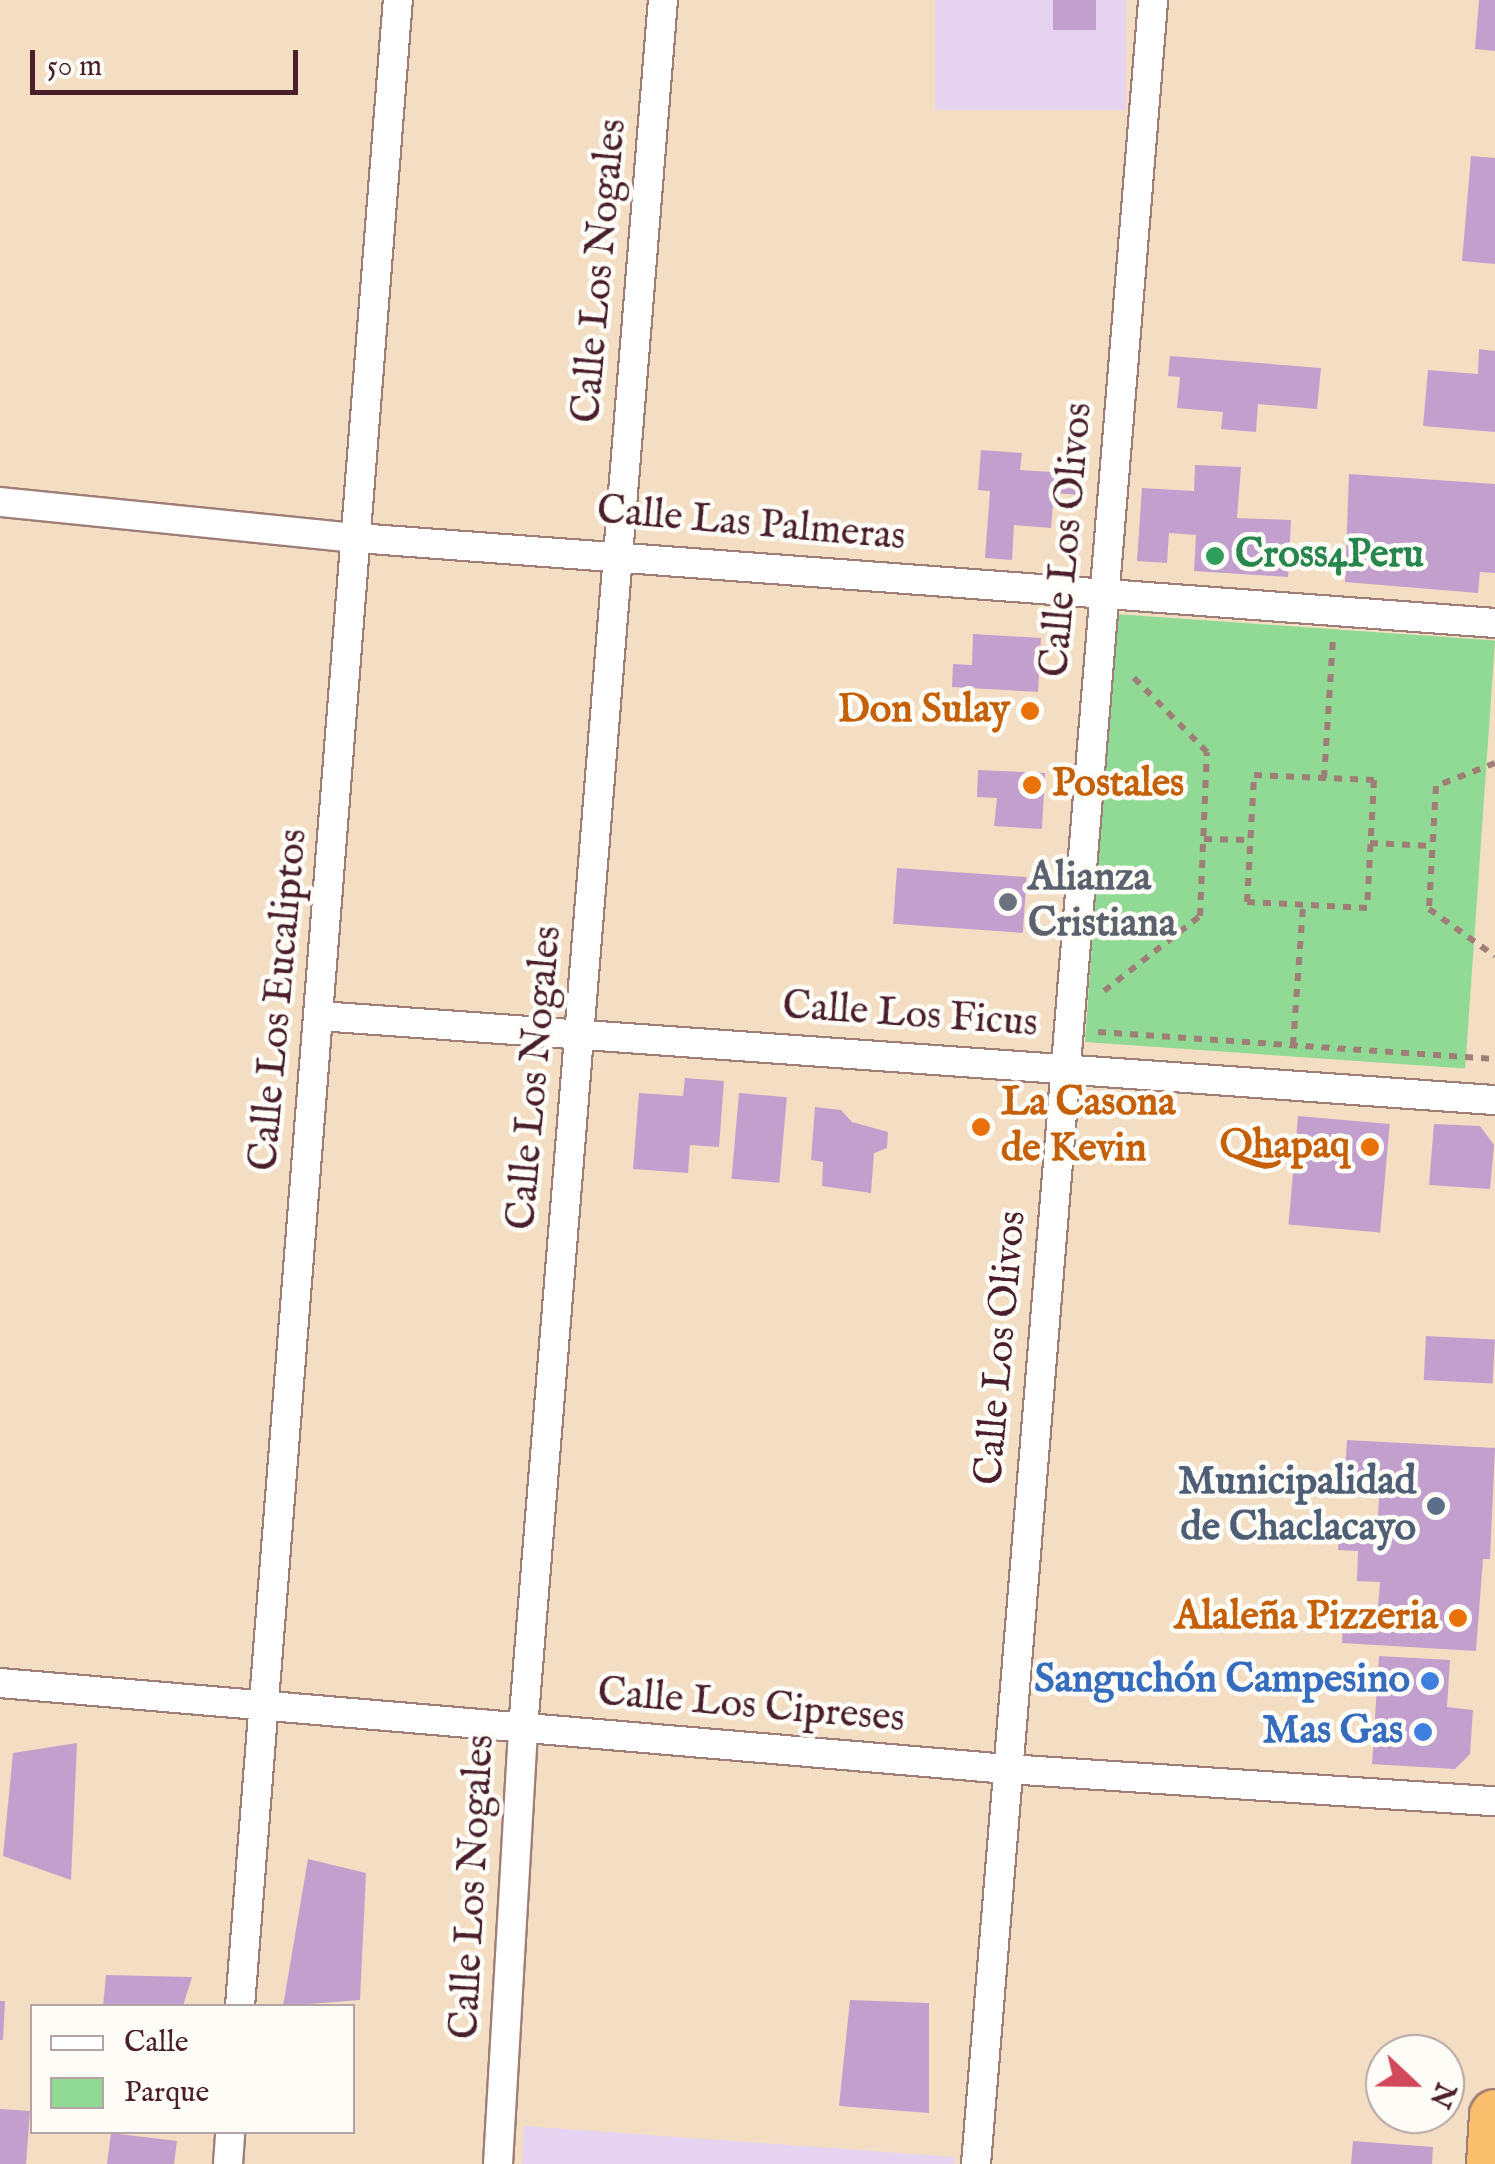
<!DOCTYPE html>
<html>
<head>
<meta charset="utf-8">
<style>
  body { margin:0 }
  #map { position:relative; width:1495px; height:2164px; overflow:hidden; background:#f4dec3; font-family:"IM FELL English",serif }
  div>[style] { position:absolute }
  .built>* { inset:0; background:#e6d3f0; transform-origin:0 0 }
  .green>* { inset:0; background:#90da96; transform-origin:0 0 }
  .building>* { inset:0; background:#c39fcd; transform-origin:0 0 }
  .path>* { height:6px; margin-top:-3px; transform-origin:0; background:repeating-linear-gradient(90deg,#9f7e77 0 8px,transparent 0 16px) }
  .roads { filter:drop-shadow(2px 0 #9f7e77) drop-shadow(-2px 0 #9f7e77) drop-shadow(0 2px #9f7e77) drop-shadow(0 -2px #9f7e77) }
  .street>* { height:28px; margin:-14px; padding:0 14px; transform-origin:14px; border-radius:14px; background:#fff }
  .highway>* { height:50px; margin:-25px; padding:0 25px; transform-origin:25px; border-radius:25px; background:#f9bf6d }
  .dots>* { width:28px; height:28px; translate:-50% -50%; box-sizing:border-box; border:5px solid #fdfcf7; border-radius:50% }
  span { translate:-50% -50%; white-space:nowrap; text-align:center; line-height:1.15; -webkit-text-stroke:9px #fdfcf7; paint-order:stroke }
  .street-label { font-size:40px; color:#4a1f2b }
  .leisure-label { font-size:40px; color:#27864d; font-weight:700 }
  .left { translate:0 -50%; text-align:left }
  .food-label { font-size:40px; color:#c56008; font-weight:700 }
  .right { translate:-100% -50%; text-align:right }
  .worship-label { font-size:40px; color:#5b616d; font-weight:700 }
  .service-label { font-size:40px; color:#4e5e75; font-weight:700 }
  .shop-label { font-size:40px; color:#366cbe; font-weight:700 }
  .legend { position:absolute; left:30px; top:2004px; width:325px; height:130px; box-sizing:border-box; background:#fdfcf7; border:2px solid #b5a4a5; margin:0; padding:12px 18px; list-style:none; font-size:30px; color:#4a1f2b }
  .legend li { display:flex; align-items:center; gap:20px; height:50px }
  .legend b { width:50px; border:2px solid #b5a4a5 }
  .north { position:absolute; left:1365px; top:2034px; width:100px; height:100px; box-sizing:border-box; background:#fdfcf7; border:2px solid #b5a4a5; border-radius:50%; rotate:112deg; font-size:28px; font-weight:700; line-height:40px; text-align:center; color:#4a1f2b }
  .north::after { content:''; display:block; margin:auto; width:35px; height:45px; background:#d1495b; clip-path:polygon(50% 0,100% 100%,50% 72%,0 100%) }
  .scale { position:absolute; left:30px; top:50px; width:268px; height:45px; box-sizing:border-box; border:5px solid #4a1f2b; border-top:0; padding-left:12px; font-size:30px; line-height:35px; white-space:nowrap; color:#4a1f2b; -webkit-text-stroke:8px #fdfcf7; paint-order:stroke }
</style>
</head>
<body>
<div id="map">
  <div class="built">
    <i style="left:935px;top:0;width:191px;height:110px"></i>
    <i style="clip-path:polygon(524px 2126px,955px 2157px,954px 2164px,522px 2164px)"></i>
  </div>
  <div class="green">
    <i style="left:1115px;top:614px;width:381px;height:429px;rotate:4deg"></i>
  </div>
  <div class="building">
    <i style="left:1053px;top:0;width:43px;height:30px"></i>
    <i style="clip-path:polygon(1479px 0,1495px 0,1495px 51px,1475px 49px)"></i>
    <i style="clip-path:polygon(1471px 156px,1495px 158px,1495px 264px,1462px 261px)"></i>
    <i style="clip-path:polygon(1479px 349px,1495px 351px,1495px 432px,1423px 426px,1428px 370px,1478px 374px)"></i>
    <i style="clip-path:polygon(1170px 356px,1321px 368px,1317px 409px,1258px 404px,1256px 432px,1221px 429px,1223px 412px,1177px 408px,1180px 377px,1168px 376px)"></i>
    <i style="clip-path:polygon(981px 450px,1022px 453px,1020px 470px,1083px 474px,1081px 495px,1054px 493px,1051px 528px,1014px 525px,1012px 560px,985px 558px,990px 491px,978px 490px)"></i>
    <i style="clip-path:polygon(1195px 465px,1241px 467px,1237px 518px,1291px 520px,1288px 577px,1194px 571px,1196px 535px,1169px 533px,1167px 563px,1137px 561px,1142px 488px,1194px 491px)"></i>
    <i style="clip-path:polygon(1349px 474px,1495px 484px,1495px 573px,1480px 572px,1478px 593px,1345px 582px)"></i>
    <i style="clip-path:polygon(973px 634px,1041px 638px,1038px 692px,952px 687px,953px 664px,972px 665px)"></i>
    <i style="clip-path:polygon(978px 770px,1045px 773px,1042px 829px,994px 826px,997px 798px,977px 797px)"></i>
    <i style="left:897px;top:868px;width:130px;height:56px;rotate:4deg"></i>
    <i style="clip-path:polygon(685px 1078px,724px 1081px,719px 1147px,690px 1145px,688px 1173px,633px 1169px,639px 1093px,683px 1096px)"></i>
    <i style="left:739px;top:1093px;width:48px;height:86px;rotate:5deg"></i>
    <i style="clip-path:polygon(815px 1107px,841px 1110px,852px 1122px,888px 1132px,887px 1148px,874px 1153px,871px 1193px,822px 1186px,823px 1162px,811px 1160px)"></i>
    <i style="left:1298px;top:1116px;width:92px;height:109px;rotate:5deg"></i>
    <i style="clip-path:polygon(1434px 1124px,1480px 1126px,1494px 1145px,1490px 1189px,1429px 1185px)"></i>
    <i style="left:1426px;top:1336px;width:69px;height:44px;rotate:3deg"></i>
    <i style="clip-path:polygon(1347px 1440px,1495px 1448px,1490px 1559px,1483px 1559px,1476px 1651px,1342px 1643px,1344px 1605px,1378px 1607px,1380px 1582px,1357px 1581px,1358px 1551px,1338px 1550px,1339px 1525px,1377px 1528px,1380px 1486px,1344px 1483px)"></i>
    <i style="clip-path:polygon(1379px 1656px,1450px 1660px,1447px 1707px,1473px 1710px,1470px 1754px,1455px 1769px,1372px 1764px)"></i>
    <i style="clip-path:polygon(77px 1743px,71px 1880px,3px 1856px,13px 1753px)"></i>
    <i style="clip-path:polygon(308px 1859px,366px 1873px,360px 2000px,283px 2006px)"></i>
    <i style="clip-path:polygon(106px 1975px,192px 1977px,183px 2006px,103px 2006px)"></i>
    <i style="clip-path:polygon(850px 2000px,929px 2003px,929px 2113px,839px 2106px)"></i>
    <i style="clip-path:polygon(0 2001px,5px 2001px,3px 2040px,0 2040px)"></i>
    <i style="clip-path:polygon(0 2109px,30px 2111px,26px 2164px,0 2164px)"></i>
    <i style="clip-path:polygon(111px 2133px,177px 2141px,174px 2164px,107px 2164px)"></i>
    <i style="clip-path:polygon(1353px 2141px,1433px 2147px,1432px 2164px,1351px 2164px)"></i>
  </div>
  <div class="path">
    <i style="left:1495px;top:763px;width:63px;rotate:158.7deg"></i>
    <i style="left:1436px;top:786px;width:123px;rotate:93.3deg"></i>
    <i style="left:1429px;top:909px;width:81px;rotate:35.5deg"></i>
    <i style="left:1254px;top:775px;width:120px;rotate:2.4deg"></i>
    <i style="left:1374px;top:780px;width:128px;rotate:93.1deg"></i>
    <i style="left:1367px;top:908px;width:120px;rotate:-177.1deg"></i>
    <i style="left:1247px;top:902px;width:127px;rotate:-86.8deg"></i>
    <i style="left:1324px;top:778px;width:139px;rotate:-86.3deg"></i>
    <i style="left:1204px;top:839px;width:46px;rotate:1.2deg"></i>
    <i style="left:1370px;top:843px;width:63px;rotate:2.7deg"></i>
    <i style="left:1104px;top:991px;width:122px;rotate:-38deg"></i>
    <i style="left:1200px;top:916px;width:164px;rotate:-87.6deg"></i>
    <i style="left:1207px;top:752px;width:111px;rotate:-134.6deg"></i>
    <i style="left:1098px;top:1032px;width:398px;rotate:3.9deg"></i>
    <i style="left:1293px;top:1045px;width:140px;rotate:-85.9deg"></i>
  </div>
  <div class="roads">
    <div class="street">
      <i style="left:0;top:502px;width:359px;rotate:5.8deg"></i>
      <i style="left:357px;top:538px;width:1141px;rotate:4.27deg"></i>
      <i style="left:319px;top:1016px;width:1179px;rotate:4.09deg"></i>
      <i style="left:0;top:1683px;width:1012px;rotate:4.88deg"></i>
      <i style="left:1008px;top:1769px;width:488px;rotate:3.8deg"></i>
      <i style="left:240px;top:2006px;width:2012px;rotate:-85.5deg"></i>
      <i style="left:228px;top:2164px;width:32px;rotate:-86deg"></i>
      <i style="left:498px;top:2164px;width:437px;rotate:-86.7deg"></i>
      <i style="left:523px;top:1728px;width:1734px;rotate:-85.37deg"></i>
      <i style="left:976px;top:2164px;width:2171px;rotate:-85.32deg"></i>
    </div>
    <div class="highway">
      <i style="left:1492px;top:2164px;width:49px;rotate:-86.5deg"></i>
    </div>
  </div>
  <div class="dots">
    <i style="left:1215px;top:556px;background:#2e9e5b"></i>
    <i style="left:1030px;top:711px;background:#e8710a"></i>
    <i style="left:1032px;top:785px;background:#e8710a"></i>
    <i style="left:1008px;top:902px;background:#6b7280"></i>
    <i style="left:981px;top:1127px;background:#e8710a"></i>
    <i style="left:1370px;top:1147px;background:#e8710a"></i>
    <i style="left:1436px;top:1506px;background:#5c6f8a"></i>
    <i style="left:1458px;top:1618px;background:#e8710a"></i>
    <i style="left:1430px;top:1681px;background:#3f7fe0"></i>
    <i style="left:1423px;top:1732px;background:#3f7fe0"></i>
  </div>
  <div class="street-label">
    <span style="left:601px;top:271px;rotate:-85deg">Calle Los Nogales</span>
    <span style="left:751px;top:525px;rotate:5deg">Calle Las Palmeras</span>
    <span style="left:1068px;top:540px;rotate:-85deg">Calle Los Olivos</span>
    <span style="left:280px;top:1000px;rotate:-85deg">Calle Los Eucaliptos</span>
    <span style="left:910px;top:1016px;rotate:4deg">Calle Los Ficus</span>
    <span style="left:536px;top:1078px;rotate:-85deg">Calle Los Nogales</span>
    <span style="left:1002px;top:1348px;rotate:-85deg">Calle Los Olivos</span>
    <span style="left:751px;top:1707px;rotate:5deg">Calle Los Cipreses</span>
    <span style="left:474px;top:1887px;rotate:-87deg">Calle Los Nogales</span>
  </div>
  <div class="leisure-label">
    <span class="left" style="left:1235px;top:556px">Cross4Peru</span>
  </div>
  <div class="food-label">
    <span class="right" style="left:1010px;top:711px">Don Sulay</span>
    <span class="left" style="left:1052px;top:785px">Postales</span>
    <span class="left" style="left:1001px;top:1127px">La Casona<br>de Kevin</span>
    <span class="right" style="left:1350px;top:1147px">Qhapaq</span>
    <span class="right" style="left:1438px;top:1618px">Alaleña Pizzeria</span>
  </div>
  <div class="worship-label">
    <span class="left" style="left:1028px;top:902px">Alianza<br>Cristiana</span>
  </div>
  <div class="service-label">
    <span class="right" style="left:1416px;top:1506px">Municipalidad<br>de Chaclacayo</span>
  </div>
  <div class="shop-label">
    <span class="right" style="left:1410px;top:1681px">Sanguchón Campesino</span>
    <span class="right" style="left:1403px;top:1732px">Mas Gas</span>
  </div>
  <ul class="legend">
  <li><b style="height:12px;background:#fff"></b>Calle</li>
  <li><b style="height:28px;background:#90da96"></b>Parque</li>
  </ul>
  <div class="north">N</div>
  <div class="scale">50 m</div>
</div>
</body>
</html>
